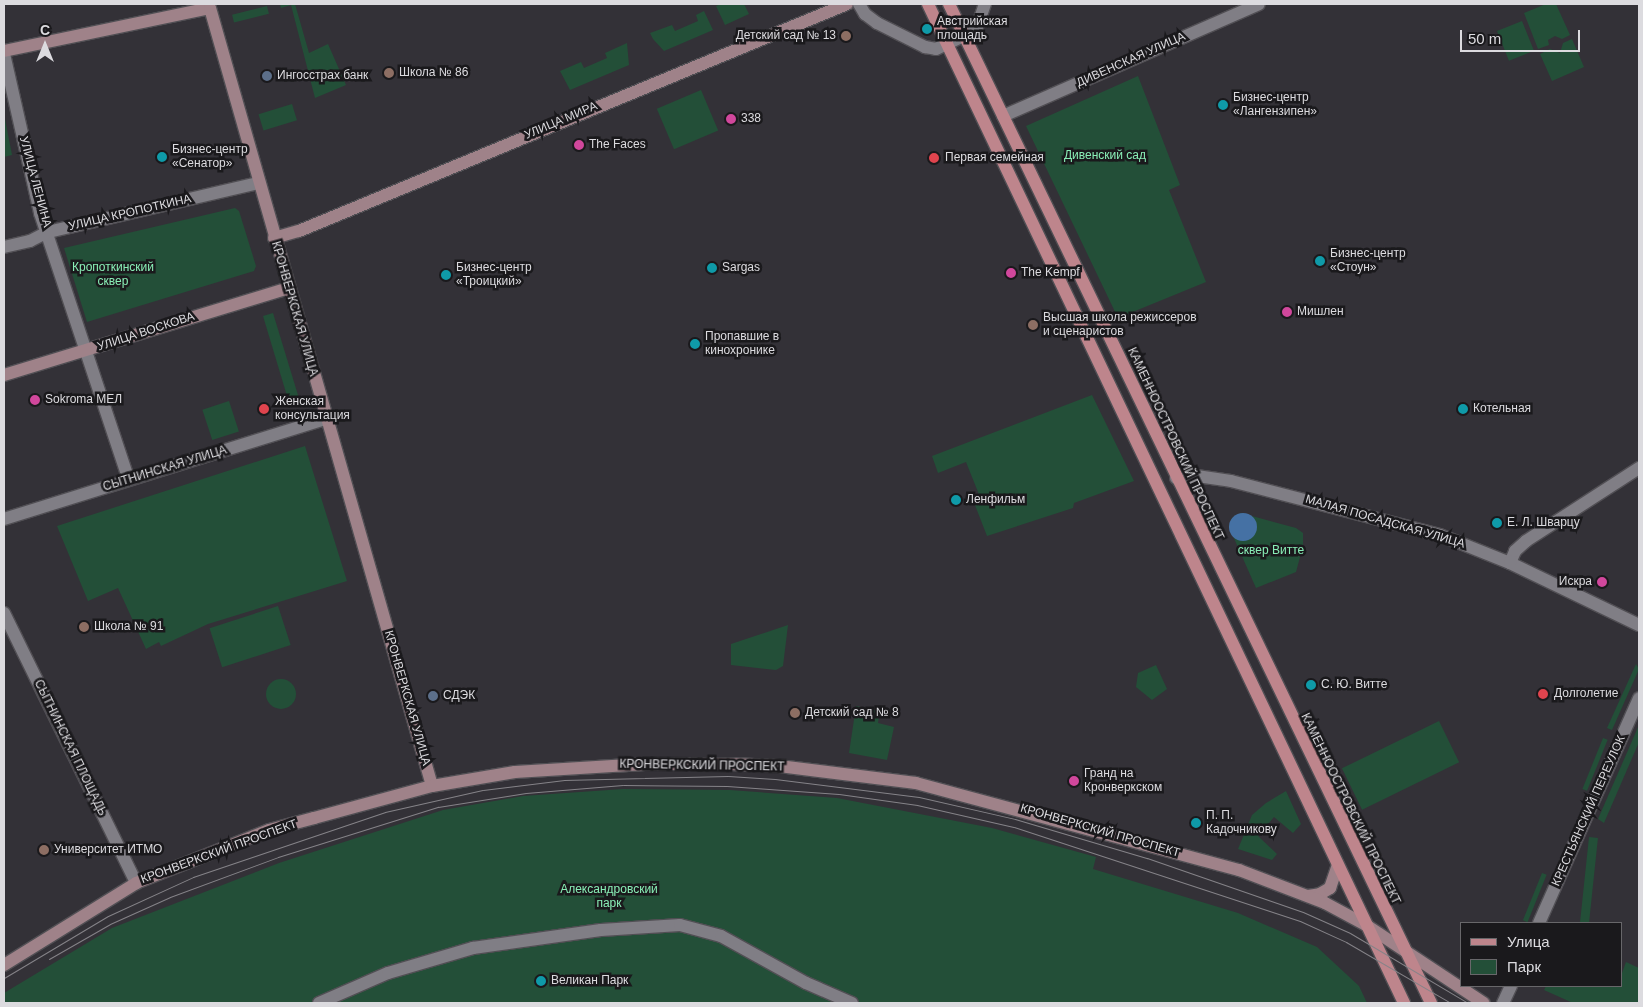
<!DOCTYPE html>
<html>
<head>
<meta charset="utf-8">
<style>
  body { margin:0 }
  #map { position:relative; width:1643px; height:1007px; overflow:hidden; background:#333137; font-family:Arial,sans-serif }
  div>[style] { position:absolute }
  .green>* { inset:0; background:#234f38; transform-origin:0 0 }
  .round { border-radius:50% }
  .water>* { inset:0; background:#4571a4 }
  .roads { filter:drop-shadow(1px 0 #514f54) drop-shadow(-1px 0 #514f54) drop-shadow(0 1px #514f54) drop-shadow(0 -1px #514f54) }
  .street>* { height:12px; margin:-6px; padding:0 6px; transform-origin:6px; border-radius:6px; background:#807e85 }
  .secondary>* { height:12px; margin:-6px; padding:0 6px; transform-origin:6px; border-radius:6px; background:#9f8289 }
  .primary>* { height:12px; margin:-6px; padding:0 6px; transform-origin:6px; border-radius:6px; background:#be858c }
  .tram>* { height:1px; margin:-0.5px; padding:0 0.5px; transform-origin:0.5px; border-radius:0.5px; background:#858388 }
  .dots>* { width:14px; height:14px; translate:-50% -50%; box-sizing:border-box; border:2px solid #1a191c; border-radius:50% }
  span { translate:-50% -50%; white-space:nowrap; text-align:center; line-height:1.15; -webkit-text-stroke:5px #1a191c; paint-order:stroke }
  .poi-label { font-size:12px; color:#dcdbdf }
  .left { translate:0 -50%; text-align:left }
  .right { translate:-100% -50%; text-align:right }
  .street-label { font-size:12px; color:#dcdbdf }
  .park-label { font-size:12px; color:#89eeb6 }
  .frame { position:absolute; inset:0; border:5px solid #dcdbdf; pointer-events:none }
  .legend { position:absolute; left:1460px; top:922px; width:162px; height:65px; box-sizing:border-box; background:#1a191c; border:1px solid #68676a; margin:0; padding:6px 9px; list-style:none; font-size:15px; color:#dcdbdf }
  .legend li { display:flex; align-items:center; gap:10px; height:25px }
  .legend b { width:25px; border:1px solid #68676a }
  .north { position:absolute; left:20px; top:20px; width:50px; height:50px; -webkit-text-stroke:4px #1a191c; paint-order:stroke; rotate:0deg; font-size:14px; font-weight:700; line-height:20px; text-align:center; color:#dcdbdf }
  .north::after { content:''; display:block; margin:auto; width:18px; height:22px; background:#dcdbdf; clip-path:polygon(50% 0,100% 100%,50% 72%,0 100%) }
  .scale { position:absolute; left:1460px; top:30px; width:120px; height:22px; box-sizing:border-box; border:2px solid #dcdbdf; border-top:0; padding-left:6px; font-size:15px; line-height:18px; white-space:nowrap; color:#dcdbdf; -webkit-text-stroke:4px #1a191c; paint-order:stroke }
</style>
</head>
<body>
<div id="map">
  <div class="green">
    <i style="clip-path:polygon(280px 4px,295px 4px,309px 53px,328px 44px,346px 85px,315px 98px,291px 5px,281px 8px)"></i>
    <i style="clip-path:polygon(721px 4px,744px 4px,749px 14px,725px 25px,716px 6px)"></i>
    <i style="clip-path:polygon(1546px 4px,1556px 4px,1570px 35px,1562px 39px,1555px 36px,1548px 40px,1549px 45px,1538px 49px,1524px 13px)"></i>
    <i style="left:267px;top:6px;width:8px;height:36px;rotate:76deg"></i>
    <i style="clip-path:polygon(704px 11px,713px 30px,664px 51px,653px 39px,650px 33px,672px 25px,675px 31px,698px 21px,696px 15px)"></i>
    <i style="left:1522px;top:21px;width:32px;height:27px;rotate:68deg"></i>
    <i style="clip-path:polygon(1572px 39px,1584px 67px,1552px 81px,1540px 54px,1550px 49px,1560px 53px,1563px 43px)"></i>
    <i style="clip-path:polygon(627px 43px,629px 65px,570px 90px,560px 71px,581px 62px,584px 68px,607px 58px,605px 53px)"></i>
    <i style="clip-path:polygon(1138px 76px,1180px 185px,1169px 190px,1206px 282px,1118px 318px,1026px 126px)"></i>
    <i style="left:701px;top:90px;width:44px;height:48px;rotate:67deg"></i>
    <i style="left:292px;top:104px;width:17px;height:35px;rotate:73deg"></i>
    <i style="clip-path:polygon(4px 114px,12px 155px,4px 157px)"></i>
    <i style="clip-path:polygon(235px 208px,239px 211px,256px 266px,254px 271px,87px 322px,64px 248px)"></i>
    <i style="clip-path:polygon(273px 313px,301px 405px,287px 396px,263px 316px)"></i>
    <i style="clip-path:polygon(1092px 395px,1134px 481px,1074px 503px,1073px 508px,987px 536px,973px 500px,980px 497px,966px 462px,938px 473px,932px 456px)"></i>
    <i style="left:229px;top:401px;width:32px;height:28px;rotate:72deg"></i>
    <i style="clip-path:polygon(305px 446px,347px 581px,208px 624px,161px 646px,159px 642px,146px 649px,118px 588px,88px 601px,57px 526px)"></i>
    <i style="clip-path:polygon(1241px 513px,1296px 528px,1303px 533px,1303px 546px,1296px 572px,1256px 588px,1229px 527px,1232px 518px)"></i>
    <i style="left:278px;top:606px;width:41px;height:72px;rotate:72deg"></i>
    <i style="clip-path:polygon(788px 625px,783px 666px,776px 670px,731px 665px,731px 644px)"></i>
    <i style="clip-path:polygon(1636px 664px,1639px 669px,1612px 730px,1607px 728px)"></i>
    <i style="clip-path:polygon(1156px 665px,1167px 689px,1152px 700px,1136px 687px,1138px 673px)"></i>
    <i class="round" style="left:266px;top:679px;width:30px;height:30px"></i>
    <i style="clip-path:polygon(856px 706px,880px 711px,878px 723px,894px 727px,887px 760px,849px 753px)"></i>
    <i style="left:1439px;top:721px;width:46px;height:108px;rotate:64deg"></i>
    <i style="clip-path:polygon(1639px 725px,1639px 742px,1604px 823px,1598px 819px)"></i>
    <i style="left:1603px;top:738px;width:5px;height:55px;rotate:22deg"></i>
    <i style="clip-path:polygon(623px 789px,730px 790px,837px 798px,992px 828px,1096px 857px,1093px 869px,1238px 913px,1317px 947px,1359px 986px,1367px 1003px,4px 1003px,4px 993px,112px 928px,279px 863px,443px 810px,523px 796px)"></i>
    <i style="clip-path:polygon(1286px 791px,1301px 824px,1293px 833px,1274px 817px,1258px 836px,1277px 854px,1272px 860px,1238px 849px,1252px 815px,1266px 803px)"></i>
    <i style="left:1589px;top:837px;width:9px;height:94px;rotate:6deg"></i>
    <i style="left:1542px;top:873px;width:5px;height:51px;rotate:22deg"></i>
    <i style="clip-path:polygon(1626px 962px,1639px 968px,1639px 1003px,1573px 1003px,1544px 990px,1546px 986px,1622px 986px,1622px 973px)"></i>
  </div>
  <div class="water">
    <i class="round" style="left:1229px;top:513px;width:28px;height:28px"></i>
  </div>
  <div class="roads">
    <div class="street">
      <i style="left:859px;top:4px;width:12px;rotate:59deg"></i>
      <i style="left:865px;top:14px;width:15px;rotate:37deg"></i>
      <i style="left:877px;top:23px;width:54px;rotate:26.6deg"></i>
      <i style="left:925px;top:47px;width:11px;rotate:10deg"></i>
      <i style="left:936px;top:49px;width:44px;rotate:-25.4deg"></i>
      <i style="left:976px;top:30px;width:28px;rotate:-71deg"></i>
      <i style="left:4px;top:54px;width:163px;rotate:77.2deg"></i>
      <i style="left:40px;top:213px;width:281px;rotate:71.6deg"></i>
      <i style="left:1003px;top:116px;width:279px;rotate:-23.6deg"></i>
      <i style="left:4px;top:247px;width:27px;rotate:-13deg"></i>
      <i style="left:30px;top:241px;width:20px;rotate:-27deg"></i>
      <i style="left:48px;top:232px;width:217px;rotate:-13.1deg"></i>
      <i style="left:1176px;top:478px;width:14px;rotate:-12deg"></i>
      <i style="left:1190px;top:475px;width:41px;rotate:8.3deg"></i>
      <i style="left:1231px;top:481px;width:216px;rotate:14.5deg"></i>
      <i style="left:1440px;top:535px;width:75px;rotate:21.8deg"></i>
      <i style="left:1510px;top:563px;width:143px;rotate:25.7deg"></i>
      <i style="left:4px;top:519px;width:337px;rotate:-17.3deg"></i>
      <i style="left:1510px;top:563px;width:13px;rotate:-67deg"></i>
      <i style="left:1515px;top:551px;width:15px;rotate:-42deg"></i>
      <i style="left:1526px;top:541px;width:135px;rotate:-32.9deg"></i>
      <i style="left:4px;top:613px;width:301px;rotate:63.9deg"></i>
      <i style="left:1539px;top:923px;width:246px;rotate:-66deg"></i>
      <i style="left:319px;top:1003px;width:75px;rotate:-23.5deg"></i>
      <i style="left:388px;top:973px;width:89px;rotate:-16.4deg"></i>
      <i style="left:473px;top:948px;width:129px;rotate:-8deg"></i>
      <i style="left:601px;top:930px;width:79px;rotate:-3.6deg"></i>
      <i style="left:680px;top:925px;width:42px;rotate:15deg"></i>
      <i style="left:721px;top:936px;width:97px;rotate:28.9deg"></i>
      <i style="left:806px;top:983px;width:50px;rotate:23.5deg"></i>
      <i style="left:1503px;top:1003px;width:19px;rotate:-65deg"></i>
    </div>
    <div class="secondary">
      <i style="left:4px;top:51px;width:210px;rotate:-11.8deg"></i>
      <i style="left:210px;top:8px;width:809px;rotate:74.07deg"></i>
      <i style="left:274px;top:238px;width:26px;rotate:-16deg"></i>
      <i style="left:299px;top:231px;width:593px;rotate:-22.5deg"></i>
      <i style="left:4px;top:375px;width:297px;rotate:-17deg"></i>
      <i style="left:1308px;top:896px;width:12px;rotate:-9deg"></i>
      <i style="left:1320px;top:894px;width:12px;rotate:-31deg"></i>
      <i style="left:1330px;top:888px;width:24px;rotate:-71deg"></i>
      <i style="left:4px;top:965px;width:155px;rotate:-31.8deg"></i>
      <i style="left:136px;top:883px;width:143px;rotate:-21.7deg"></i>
      <i style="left:269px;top:830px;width:47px;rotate:-14.9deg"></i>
      <i style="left:314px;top:818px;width:122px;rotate:-15.2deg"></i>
      <i style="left:432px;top:786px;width:84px;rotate:-9.6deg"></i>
      <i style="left:515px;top:772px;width:130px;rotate:-3.5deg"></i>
      <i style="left:645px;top:764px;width:85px"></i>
      <i style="left:730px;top:764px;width:49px;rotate:2.3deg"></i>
      <i style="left:779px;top:766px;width:138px;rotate:7.1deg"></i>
      <i style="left:916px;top:783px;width:335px;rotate:15.1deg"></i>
      <i style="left:1239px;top:870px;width:92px;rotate:21deg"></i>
      <i style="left:1325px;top:903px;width:47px;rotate:28.2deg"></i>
      <i style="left:1366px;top:925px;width:141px;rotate:33.5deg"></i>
    </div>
    <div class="primary">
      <i style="left:928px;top:4px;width:1107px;rotate:64.52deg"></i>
      <i style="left:949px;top:4px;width:1109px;rotate:64.24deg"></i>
    </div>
  </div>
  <div class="tram">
    <i style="left:49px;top:959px;width:70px;rotate:-29.8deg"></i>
    <i style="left:110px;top:924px;width:66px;rotate:-24.2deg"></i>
    <i style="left:170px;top:897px;width:115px;rotate:-20.3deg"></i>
    <i style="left:278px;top:857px;width:168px;rotate:-17.4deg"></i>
    <i style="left:438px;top:807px;width:89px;rotate:-9deg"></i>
    <i style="left:526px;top:793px;width:97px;rotate:-4.7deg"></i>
    <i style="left:623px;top:785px;width:104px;rotate:0.6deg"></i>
    <i style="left:727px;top:786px;width:112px;rotate:4.1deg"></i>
    <i style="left:839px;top:794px;width:79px;rotate:8deg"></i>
    <i style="left:917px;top:805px;width:99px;rotate:12.8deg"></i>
    <i style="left:1014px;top:827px;width:301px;rotate:18.2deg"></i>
    <i style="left:1300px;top:921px;width:51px;rotate:24.5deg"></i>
    <i style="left:1346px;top:942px;width:121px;rotate:30.2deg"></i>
    <i style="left:4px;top:978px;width:121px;rotate:-30.8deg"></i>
    <i style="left:108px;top:916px;width:94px;rotate:-24.6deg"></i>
    <i style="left:193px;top:877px;width:203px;rotate:-18.7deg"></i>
    <i style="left:385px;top:812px;width:100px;rotate:-12.7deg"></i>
    <i style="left:483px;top:790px;width:82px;rotate:-7deg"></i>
    <i style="left:564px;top:780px;width:164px;rotate:-1.4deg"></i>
    <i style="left:728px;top:776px;width:47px;rotate:3.7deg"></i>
    <i style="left:775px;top:779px;width:145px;rotate:7.1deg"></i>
    <i style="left:919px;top:797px;width:98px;rotate:12.9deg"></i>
    <i style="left:1015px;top:819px;width:138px;rotate:16.5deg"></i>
    <i style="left:1147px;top:858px;width:165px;rotate:19.1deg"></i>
    <i style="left:1303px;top:912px;width:51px;rotate:24.1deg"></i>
    <i style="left:1350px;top:933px;width:137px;rotate:30.7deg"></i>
  </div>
  <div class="dots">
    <i style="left:927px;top:29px;background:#0f9aa8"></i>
    <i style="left:846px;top:36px;background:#8d6e63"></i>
    <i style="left:389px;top:73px;background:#8d6e63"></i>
    <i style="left:267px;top:76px;background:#5c6f8a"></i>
    <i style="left:1223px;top:105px;background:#0f9aa8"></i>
    <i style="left:731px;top:119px;background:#d1479c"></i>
    <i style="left:579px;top:145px;background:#d1479c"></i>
    <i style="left:162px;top:157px;background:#0f9aa8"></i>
    <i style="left:934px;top:158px;background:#e0444e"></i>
    <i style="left:1320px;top:261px;background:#0f9aa8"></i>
    <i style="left:712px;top:268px;background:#0f9aa8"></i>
    <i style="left:1011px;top:273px;background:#d1479c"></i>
    <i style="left:446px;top:275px;background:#0f9aa8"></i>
    <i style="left:1287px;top:312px;background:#d1479c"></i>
    <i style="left:1033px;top:325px;background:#8d6e63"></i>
    <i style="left:695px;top:344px;background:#0f9aa8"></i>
    <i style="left:35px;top:400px;background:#d1479c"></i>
    <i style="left:264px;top:409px;background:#e0444e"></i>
    <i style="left:1463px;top:409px;background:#0f9aa8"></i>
    <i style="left:956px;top:500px;background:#0f9aa8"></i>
    <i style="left:1497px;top:523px;background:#0f9aa8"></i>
    <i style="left:1602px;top:582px;background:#d1479c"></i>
    <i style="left:84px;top:627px;background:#8d6e63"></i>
    <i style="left:1311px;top:685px;background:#0f9aa8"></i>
    <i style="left:1543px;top:694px;background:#e0444e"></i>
    <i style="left:433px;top:696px;background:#5c6f8a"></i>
    <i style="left:795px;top:713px;background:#8d6e63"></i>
    <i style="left:1074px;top:781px;background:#d1479c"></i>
    <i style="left:1196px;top:823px;background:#0f9aa8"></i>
    <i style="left:44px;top:850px;background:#8d6e63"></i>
    <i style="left:541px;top:981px;background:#0f9aa8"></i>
  </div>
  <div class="poi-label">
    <span class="left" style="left:937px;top:29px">Австрийская<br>площадь</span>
    <span class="right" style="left:836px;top:36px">Детский сад № 13</span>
    <span class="left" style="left:399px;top:73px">Школа № 86</span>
    <span class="left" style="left:277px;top:76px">Ингосстрах банк</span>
    <span class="left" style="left:1233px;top:105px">Бизнес-центр<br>«Лангензипен»</span>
    <span class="left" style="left:741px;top:119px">338</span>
    <span class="left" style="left:589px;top:145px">The Faces</span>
    <span class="left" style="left:172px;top:157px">Бизнес-центр<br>«Сенатор»</span>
    <span class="left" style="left:945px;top:158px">Первая семейная</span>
    <span class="left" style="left:1330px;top:261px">Бизнес-центр<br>«Стоун»</span>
    <span class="left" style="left:456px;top:275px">Бизнес-центр<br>«Троицкий»</span>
    <span class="left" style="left:722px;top:268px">Sargas</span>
    <span class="left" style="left:1021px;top:273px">The Kempf</span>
    <span class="left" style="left:1297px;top:312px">Мишлен</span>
    <span class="left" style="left:1043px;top:325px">Высшая школа режиссеров<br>и сценаристов</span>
    <span class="left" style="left:705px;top:344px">Пропавшие в<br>кинохронике</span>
    <span class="left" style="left:45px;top:400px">Sokroma МЕЛ</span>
    <span class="left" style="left:275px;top:409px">Женская<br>консультация</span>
    <span class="left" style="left:1473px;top:409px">Котельная</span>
    <span class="left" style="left:966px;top:500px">Ленфильм</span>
    <span class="left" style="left:1507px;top:523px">Е. Л. Шварцу</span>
    <span class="right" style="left:1592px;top:582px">Искра</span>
    <span class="left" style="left:94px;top:627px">Школа № 91</span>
    <span class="left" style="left:1321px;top:685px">С. Ю. Витте</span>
    <span class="left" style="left:1554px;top:694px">Долголетие</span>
    <span class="left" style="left:443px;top:696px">СДЭК</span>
    <span class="left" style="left:805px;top:713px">Детский сад № 8</span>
    <span class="left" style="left:1084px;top:781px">Гранд на<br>Кронверкском</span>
    <span class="left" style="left:1206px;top:823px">П. П.<br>Кадочникову</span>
    <span class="left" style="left:54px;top:850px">Университет ИТМО</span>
    <span class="left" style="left:551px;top:981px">Великан Парк</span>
  </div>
  <div class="street-label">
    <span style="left:1131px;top:60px;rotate:-24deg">ДИВЕНСКАЯ УЛИЦА</span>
    <span style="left:561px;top:121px;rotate:-23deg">УЛИЦА МИРА</span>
    <span style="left:35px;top:182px;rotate:75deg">УЛИЦА ЛЕНИНА</span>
    <span style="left:130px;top:213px;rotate:-13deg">УЛИЦА КРОПОТКИНА</span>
    <span style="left:294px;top:309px;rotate:74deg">КРОНВЕРКСКАЯ УЛИЦА</span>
    <span style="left:146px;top:332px;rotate:-18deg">УЛИЦА ВОСКОВА</span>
    <span style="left:1175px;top:444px;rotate:65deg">КАМЕННООСТРОВСКИЙ ПРОСПЕКТ</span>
    <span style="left:165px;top:469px;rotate:-17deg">СЫТНИНСКАЯ УЛИЦА</span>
    <span style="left:1385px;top:522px;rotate:16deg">МАЛАЯ ПОСАДСКАЯ УЛИЦА</span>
    <span style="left:407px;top:698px;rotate:74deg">КРОНВЕРКСКАЯ УЛИЦА</span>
    <span style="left:70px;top:748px;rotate:64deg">СЫТНИНСКАЯ ПЛОЩАДЬ</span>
    <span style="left:702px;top:766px;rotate:1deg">КРОНВЕРКСКИЙ ПРОСПЕКТ</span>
    <span style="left:1350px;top:809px;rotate:64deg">КАМЕННООСТРОВСКИЙ ПРОСПЕКТ</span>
    <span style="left:1589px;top:811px;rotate:-66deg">КРЕСТЬЯНСКИЙ ПЕРЕУЛОК</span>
    <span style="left:1100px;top:831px;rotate:16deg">КРОНВЕРКСКИЙ ПРОСПЕКТ</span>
    <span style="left:219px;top:852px;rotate:-20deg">КРОНВЕРКСКИЙ ПРОСПЕКТ</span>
  </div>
  <div class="park-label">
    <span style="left:1105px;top:156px">Дивенский сад</span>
    <span style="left:113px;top:275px">Кропоткинский<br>сквер</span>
    <span style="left:1271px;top:551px">сквер Витте</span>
    <span style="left:609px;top:897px">Александровский<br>парк</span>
  </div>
  <div class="frame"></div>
  <ul class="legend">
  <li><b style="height:6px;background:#be858c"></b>Улица</li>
  <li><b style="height:14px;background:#234f38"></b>Парк</li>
  </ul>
  <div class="north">С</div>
  <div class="scale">50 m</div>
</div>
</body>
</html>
